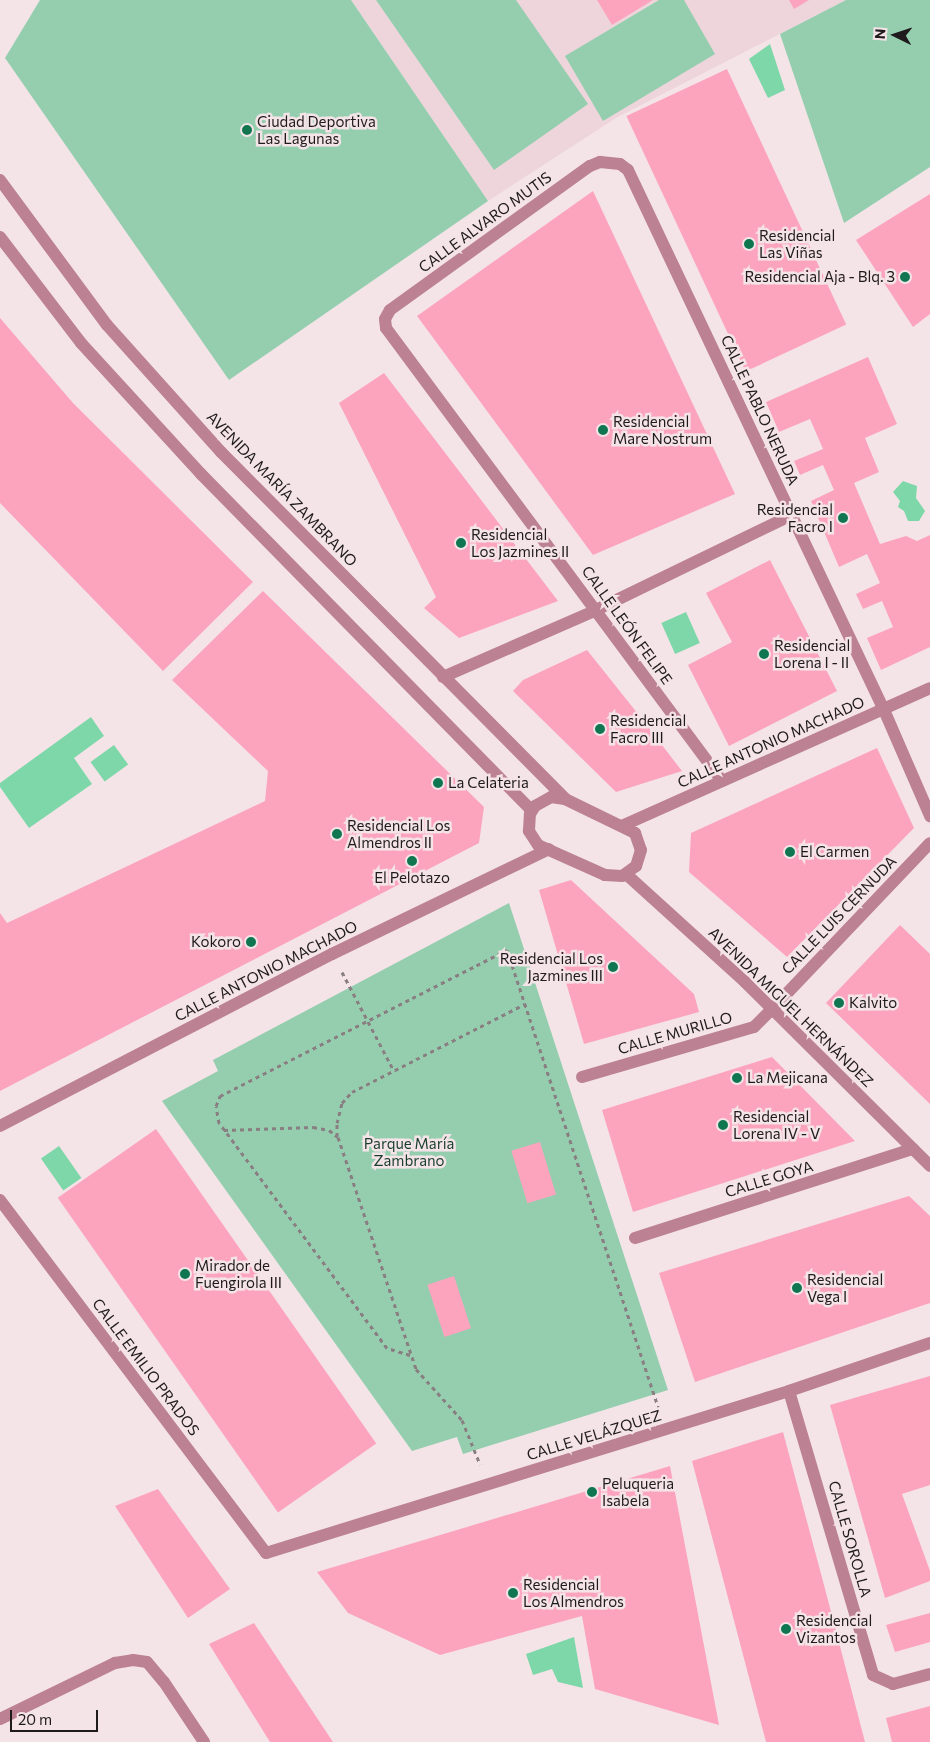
<!DOCTYPE html>
<html>
<head>
<meta charset="utf-8">
<style>
  body { margin:0 }
  #map { position:relative; width:930px; height:1742px; overflow:hidden; background:#f4e4e8; font-family:Commissioner,sans-serif }
  div>[style] { position:absolute }
  .built>* { inset:0; background:#edd5db }
  .green>* { inset:0; background:#95ceaf }
  .water>* { inset:0; background:#7ed7a9; transform-origin:0 0 }
  .building>* { inset:0; background:#fca4be; transform-origin:0 0 }
  .path>* { height:3px; margin-top:-1.5px; transform-origin:0; background:repeating-linear-gradient(90deg,#897e81 0 4px,transparent 0 8px) }
  .service>* { height:12px; margin:-6px; padding:0 6px; transform-origin:6px; border-radius:6px; background:#bc8192 }
  .pedestrian>* { height:12px; margin:-6px; padding:0 6px; transform-origin:6px; border-radius:6px; background:#bc8192 }
  .minor>* { height:12px; margin:-6px; padding:0 6px; transform-origin:6px; border-radius:6px; background:#bc8192 }
  .dots>* { width:14px; height:14px; translate:-50% -50%; box-sizing:border-box; border:2px solid #f4e4e8; border-radius:50% }
  span { translate:-50% -50%; white-space:nowrap; text-align:center; line-height:1.15; -webkit-text-stroke:5px #f4e4e8; paint-order:stroke }
  .poi-label { font-size:15px; color:#1f1a1b }
  .left { translate:0 -50%; text-align:left }
  .right { translate:-100% -50%; text-align:right }
  .street-label { font-size:15px; color:#1f1a1b }
  .park-label { font-size:15px; color:#173d2b }
  .north { position:absolute; left:870px; top:10px; width:50px; height:50px; -webkit-text-stroke:4px #f4e4e8; paint-order:stroke; rotate:274deg; font-size:14px; font-weight:700; line-height:20px; text-align:center; color:#1f1a1b }
  .north::after { content:''; display:block; margin:auto; width:18px; height:22px; background:#1f1a1b; clip-path:polygon(50% 0,100% 100%,50% 72%,0 100%) }
  .scale { position:absolute; left:10px; top:1710px; width:88px; height:22px; box-sizing:border-box; border:2px solid #1f1a1b; border-top:0; padding-left:6px; font-size:15px; line-height:18px; white-space:nowrap; color:#1f1a1b; -webkit-text-stroke:4px #f4e4e8; paint-order:stroke }
</style>
</head>
<body>
<div id="map">
  <div class="built">
    <i style="clip-path:polygon(351px 0,846px 0,616px 118px,488px 201px)"></i>
  </div>
  <div class="green">
    <i style="clip-path:polygon(40px 0,351px 0,488px 201px,229px 380px,5px 58px)"></i>
    <i style="clip-path:polygon(376px 0,516px 0,588px 104px,494px 170px)"></i>
    <i style="clip-path:polygon(659px 0,684px 0,715px 54px,603px 121px,565px 56px)"></i>
    <i style="clip-path:polygon(846px 0,930px 0,930px 167px,844px 223px,780px 34px)"></i>
    <i style="clip-path:polygon(509px 903px,668px 1390px,463px 1454px,457px 1437px,412px 1451px,162px 1101px,218px 1071px,213px 1060px)"></i>
  </div>
  <div class="water">
    <i style="clip-path:polygon(770px 44px,785px 90px,768px 98px,749px 59px)"></i>
    <i style="clip-path:polygon(903px 481px,917px 486px,916px 498px,925px 511px,919px 521px,908px 521px,904px 511px,898px 507px,900px 501px,893px 492px)"></i>
    <i style="left:686px;top:612px;width:34px;height:27px;rotate:66deg"></i>
    <i style="clip-path:polygon(91px 717px,104px 736px,74px 758px,92px 784px,29px 828px,0 787px,0 783px)"></i>
    <i style="left:114px;top:745px;width:24px;height:29px;rotate:54deg"></i>
    <i style="left:59px;top:1146px;width:39px;height:22px;rotate:55deg"></i>
    <i style="clip-path:polygon(574px 1637px,583px 1688px,558px 1682px,552px 1669px,533px 1675px,526px 1654px)"></i>
  </div>
  <div class="building">
    <i style="clip-path:polygon(597px 0,653px 0,612px 25px)"></i>
    <i style="clip-path:polygon(789px 0,809px 0,794px 9px)"></i>
    <i style="left:727px;top:69px;width:282px;height:111px;rotate:65deg"></i>
    <i style="clip-path:polygon(593px 191px,735px 494px,593px 555px,417px 316px)"></i>
    <i style="clip-path:polygon(930px 194px,930px 314px,913px 327px,856px 240px)"></i>
    <i style="clip-path:polygon(0 318px,73px 403px,253px 582px,163px 671px,0 503px)"></i>
    <i style="clip-path:polygon(868px 357px,897px 424px,865px 438px,879px 472px,854px 483px,880px 544px,906px 536px,917px 541px,930px 535px,930px 647px,881px 670px,867px 638px,893px 627px,882px 601px,863px 609px,856px 594px,880px 583px,867px 554px,839px 567px,811px 501px,834px 490px,823px 465px,800px 475px,794px 461px,823px 449px,810px 419px,779px 432px,766px 402px)"></i>
    <i style="clip-path:polygon(384px 373px,472px 488px,558px 601px,459px 638px,424px 608px,436px 597px,339px 403px)"></i>
    <i style="clip-path:polygon(770px 560px,837px 691px,729px 746px,688px 665px,732px 642px,706px 593px)"></i>
    <i style="clip-path:polygon(263px 591px,484px 807px,479px 843px,0 1091px,0 913px,7px 923px,265px 801px,268px 771px,172px 680px)"></i>
    <i style="clip-path:polygon(587px 650px,638px 714px,682px 771px,616px 792px,513px 691px,523px 680px)"></i>
    <i style="clip-path:polygon(877px 748px,914px 828px,787px 957px,689px 872px,691px 833px)"></i>
    <i style="clip-path:polygon(571px 880px,694px 994px,699px 1012px,584px 1044px,539px 890px)"></i>
    <i style="clip-path:polygon(900px 925px,930px 954px,930px 1104px,826px 1003px)"></i>
    <i style="clip-path:polygon(772px 1057px,855px 1141px,633px 1212px,602px 1110px)"></i>
    <i style="left:156px;top:1129px;width:384px;height:120px;rotate:55deg"></i>
    <i style="left:540px;top:1142px;width:55px;height:30px;rotate:73deg"></i>
    <i style="clip-path:polygon(909px 1196px,930px 1216px,930px 1303px,695px 1382px,659px 1273px)"></i>
    <i style="left:454px;top:1276px;width:55px;height:28px;rotate:72deg"></i>
    <i style="clip-path:polygon(930px 1376px,930px 1485px,902px 1494px,930px 1571px,930px 1581px,885px 1598px,830px 1405px)"></i>
    <i style="clip-path:polygon(783px 1432px,824px 1585px,865px 1742px,766px 1742px,692px 1461px)"></i>
    <i style="clip-path:polygon(670px 1466px,719px 1725px,595px 1689px,582px 1616px,440px 1655px,348px 1613px,317px 1572px)"></i>
    <i style="clip-path:polygon(158px 1489px,230px 1589px,188px 1618px,115px 1506px)"></i>
    <i style="clip-path:polygon(930px 1613px,930px 1642px,895px 1652px,886px 1625px)"></i>
    <i style="clip-path:polygon(254px 1623px,333px 1742px,270px 1742px,209px 1644px)"></i>
    <i style="clip-path:polygon(930px 1706px,930px 1742px,892px 1742px,886px 1718px)"></i>
  </div>
  <div class="path">
    <i style="left:342px;top:972px;width:112px;rotate:62.3deg"></i>
    <i style="left:224px;top:1130px;width:89px;rotate:-1.9deg"></i>
    <i style="left:313px;top:1127px;width:16px;rotate:11deg"></i>
    <i style="left:329px;top:1130px;width:11px;rotate:38deg"></i>
    <i style="left:338px;top:1137px;width:245px;rotate:71.4deg"></i>
    <i style="left:416px;top:1369px;width:69px;rotate:48deg"></i>
    <i style="left:462px;top:1420px;width:48px;rotate:67.8deg"></i>
    <i style="left:337px;top:1136px;width:13px;rotate:-90deg"></i>
    <i style="left:337px;top:1123px;width:21px;rotate:-76deg"></i>
    <i style="left:342px;top:1103px;width:15px;rotate:-48deg"></i>
    <i style="left:352px;top:1092px;width:194px;rotate:-27deg"></i>
    <i style="left:410px;top:1355px;width:24px;rotate:-163deg"></i>
    <i style="left:387px;top:1348px;width:281px;rotate:-126.7deg"></i>
    <i style="left:219px;top:1123px;width:17px;rotate:-100deg"></i>
    <i style="left:216px;top:1106px;width:11px;rotate:-68deg"></i>
    <i style="left:220px;top:1096px;width:322px;rotate:-27deg"></i>
    <i style="left:507px;top:950px;width:484px;rotate:71.7deg"></i>
  </div>
  <div class="service">
    <i style="left:0;top:1719px;width:128px;rotate:-26deg"></i>
    <i style="left:115px;top:1663px;width:18px;rotate:-9deg"></i>
    <i style="left:133px;top:1660px;width:14px;rotate:8deg"></i>
    <i style="left:147px;top:1662px;width:26px;rotate:50deg"></i>
    <i style="left:164px;top:1682px;width:72px;rotate:56.3deg"></i>
  </div>
  <div class="pedestrian">
    <i style="left:582px;top:1077px;width:179px;rotate:-16.2deg"></i>
    <i style="left:754px;top:1027px;width:25px;rotate:-45deg"></i>
  </div>
  <div class="minor">
    <i style="left:0;top:180px;width:180px;rotate:53.6deg"></i>
    <i style="left:107px;top:325px;width:171px;rotate:48.1deg"></i>
    <i style="left:221px;top:452px;width:489px;rotate:45.2deg"></i>
    <i style="left:0;top:237px;width:133px;rotate:52.6deg"></i>
    <i style="left:81px;top:343px;width:178px;rotate:47.5deg"></i>
    <i style="left:201px;top:474px;width:472px;rotate:45.5deg"></i>
    <i style="left:443px;top:677px;width:167px;rotate:-23.6deg"></i>
    <i style="left:596px;top:610px;width:218px;rotate:-25.9deg"></i>
    <i style="left:722px;top:781px;width:564px;rotate:-126.57deg"></i>
    <i style="left:386px;top:328px;width:9px;rotate:-96deg"></i>
    <i style="left:385px;top:319px;width:10px;rotate:-61deg"></i>
    <i style="left:390px;top:310px;width:246px;rotate:-35.8deg"></i>
    <i style="left:590px;top:166px;width:11px;rotate:-22deg"></i>
    <i style="left:600px;top:162px;width:20px;rotate:6deg"></i>
    <i style="left:620px;top:164px;width:10px;rotate:37deg"></i>
    <i style="left:628px;top:170px;width:598px;rotate:64.64deg"></i>
    <i style="left:884px;top:710px;width:116px;rotate:66.5deg"></i>
    <i style="left:551px;top:797px;width:14px;rotate:8deg"></i>
    <i style="left:565px;top:799px;width:78px;rotate:25.9deg"></i>
    <i style="left:635px;top:833px;width:18px;rotate:71deg"></i>
    <i style="left:641px;top:850px;width:17px;rotate:107deg"></i>
    <i style="left:636px;top:866px;width:17px;rotate:144deg"></i>
    <i style="left:622px;top:876px;width:17px;rotate:-177deg"></i>
    <i style="left:605px;top:875px;width:73px;rotate:-155.9deg"></i>
    <i style="left:538px;top:845px;width:17px;rotate:-123deg"></i>
    <i style="left:529px;top:831px;width:17px;rotate:-87deg"></i>
    <i style="left:530px;top:814px;width:9px;rotate:-58deg"></i>
    <i style="left:535px;top:806px;width:18px;rotate:-29deg"></i>
    <i style="left:624px;top:825px;width:335px;rotate:-24.1deg"></i>
    <i style="left:626px;top:874px;width:161px;rotate:42.2deg"></i>
    <i style="left:745px;top:982px;width:261px;rotate:44.8deg"></i>
    <i style="left:772px;top:1009px;width:229px;rotate:-46.4deg"></i>
    <i style="left:0;top:1126px;width:374px;rotate:-27.4deg"></i>
    <i style="left:332px;top:954px;width:241px;rotate:-25.8deg"></i>
    <i style="left:0;top:1200px;width:442px;rotate:53deg"></i>
    <i style="left:266px;top:1553px;width:548px;rotate:-17.21deg"></i>
    <i style="left:789px;top:1391px;width:149px;rotate:-18.8deg"></i>
    <i style="left:635px;top:1238px;width:292px;rotate:-17.8deg"></i>
    <i style="left:789px;top:1391px;width:296px;rotate:73.5deg"></i>
    <i style="left:873px;top:1675px;width:22px;rotate:24deg"></i>
    <i style="left:893px;top:1684px;width:38px;rotate:-15deg"></i>
  </div>
  <div class="dots">
    <i style="left:247px;top:130px;background:#10764f"></i>
    <i style="left:749px;top:244px;background:#10764f"></i>
    <i style="left:905px;top:277px;background:#10764f"></i>
    <i style="left:603px;top:430px;background:#10764f"></i>
    <i style="left:843px;top:518px;background:#10764f"></i>
    <i style="left:461px;top:543px;background:#10764f"></i>
    <i style="left:764px;top:654px;background:#10764f"></i>
    <i style="left:600px;top:729px;background:#10764f"></i>
    <i style="left:438px;top:783px;background:#10764f"></i>
    <i style="left:337px;top:834px;background:#10764f"></i>
    <i style="left:790px;top:852px;background:#10764f"></i>
    <i style="left:412px;top:861px;background:#10764f"></i>
    <i style="left:251px;top:942px;background:#10764f"></i>
    <i style="left:613px;top:967px;background:#10764f"></i>
    <i style="left:839px;top:1003px;background:#10764f"></i>
    <i style="left:737px;top:1078px;background:#10764f"></i>
    <i style="left:723px;top:1125px;background:#10764f"></i>
    <i style="left:185px;top:1274px;background:#10764f"></i>
    <i style="left:797px;top:1288px;background:#10764f"></i>
    <i style="left:592px;top:1492px;background:#10764f"></i>
    <i style="left:513px;top:1593px;background:#10764f"></i>
    <i style="left:786px;top:1629px;background:#10764f"></i>
  </div>
  <div class="poi-label">
    <span class="left" style="left:257px;top:130px">Ciudad Deportiva<br>Las Lagunas</span>
    <span class="left" style="left:759px;top:244px">Residencial<br>Las Viñas</span>
    <span class="right" style="left:895px;top:277px">Residencial Aja - Blq. 3</span>
    <span class="left" style="left:613px;top:430px">Residencial<br>Mare Nostrum</span>
    <span class="right" style="left:833px;top:518px">Residencial<br>Facro I</span>
    <span class="left" style="left:471px;top:543px">Residencial<br>Los Jazmines II</span>
    <span class="left" style="left:774px;top:654px">Residencial<br>Lorena I - II</span>
    <span class="left" style="left:610px;top:729px">Residencial<br>Facro III</span>
    <span class="left" style="left:448px;top:783px">La Celateria</span>
    <span class="left" style="left:347px;top:834px">Residencial Los<br>Almendros II</span>
    <span class="left" style="left:800px;top:852px">El Carmen</span>
    <span style="left:412px;top:878px">El Pelotazo</span>
    <span class="right" style="left:241px;top:942px">Kokoro</span>
    <span class="right" style="left:603px;top:967px">Residencial Los<br>Jazmines III</span>
    <span class="left" style="left:849px;top:1003px">Kalvito</span>
    <span class="left" style="left:747px;top:1078px">La Mejicana</span>
    <span class="left" style="left:733px;top:1125px">Residencial<br>Lorena IV - V</span>
    <span class="left" style="left:195px;top:1274px">Mirador de<br>Fuengirola III</span>
    <span class="left" style="left:807px;top:1288px">Residencial<br>Vega I</span>
    <span class="left" style="left:602px;top:1492px">Peluqueria<br>Isabela</span>
    <span class="left" style="left:523px;top:1593px">Residencial<br>Los Almendros</span>
    <span class="left" style="left:796px;top:1629px">Residencial<br>Vizantos</span>
  </div>
  <div class="street-label">
    <span style="left:485px;top:222px;rotate:-36deg">CALLE ALVARO MUTIS</span>
    <span style="left:760px;top:410px;rotate:65deg">CALLE PABLO NERUDA</span>
    <span style="left:282px;top:489px;rotate:46deg">AVENIDA MARÍA ZAMBRANO</span>
    <span style="left:627px;top:625px;rotate:54deg">CALLE LEÓN FELIPE</span>
    <span style="left:771px;top:742px;rotate:-24deg">CALLE ANTONIO MACHADO</span>
    <span style="left:839px;top:915px;rotate:-46deg">CALLE LUIS CERNUDA</span>
    <span style="left:266px;top:971px;rotate:-27deg">CALLE ANTONIO MACHADO</span>
    <span style="left:791px;top:1007px;rotate:44deg">AVENIDA MIGUEL HERNÁNDEZ</span>
    <span style="left:675px;top:1033px;rotate:-16deg">CALLE MURILLO</span>
    <span style="left:769px;top:1179px;rotate:-17deg">CALLE GOYA</span>
    <span style="left:146px;top:1367px;rotate:53deg">CALLE EMILIO PRADOS</span>
    <span style="left:594px;top:1435px;rotate:-17deg">CALLE VELÁZQUEZ</span>
    <span style="left:850px;top:1539px;rotate:74deg">CALLE SOROLLA</span>
  </div>
  <div class="park-label">
    <span style="left:409px;top:1152px">Parque María<br>Zambrano</span>
  </div>
  <div class="north">N</div>
  <div class="scale">20 m</div>
</div>
</body>
</html>
